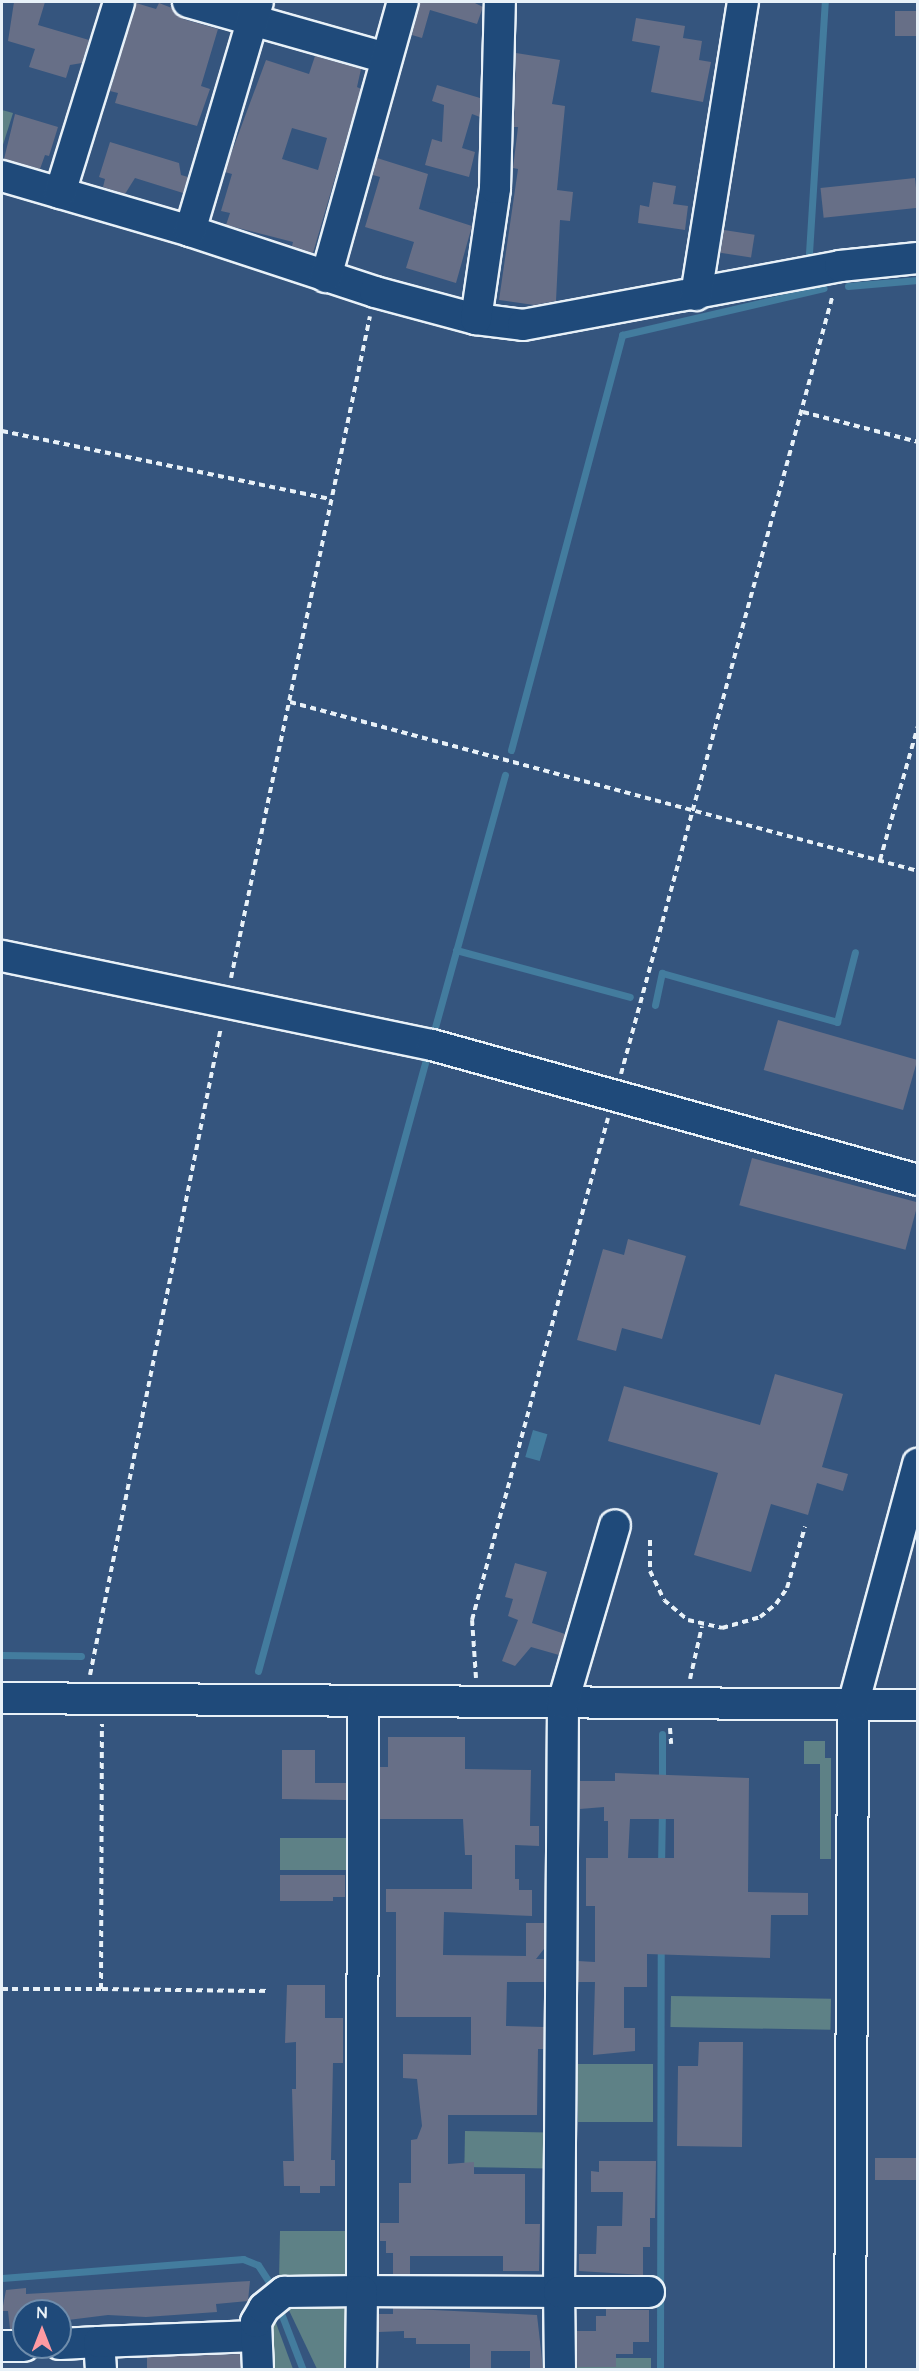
<!DOCTYPE html>
<html>
<head>
<meta charset="utf-8">
<style>
  body { margin:0 }
  #map { position:relative; width:919px; height:2371px; overflow:hidden; background:#35557e; font-family:"Architects Daughter",sans-serif }
  div>[style] { position:absolute }
  .green>* { inset:0; background:#5e8186; transform-origin:0 0 }
  .water>* { inset:0; background:#437c9e; transform-origin:0 0 }
  .stream>* { height:7px; margin:-3.5px; padding:0 3.5px; transform-origin:3.5px; border-radius:3.5px; background:#437c9e }
  .building>* { inset:0; background:#676f87; transform-origin:0 0 }
  .path>* { height:4px; margin-top:-2px; transform-origin:0; background:repeating-linear-gradient(90deg,#e8f1f8 0 6px,transparent 0 10.5px) }
  .roads { filter:drop-shadow(2px 0 #e8f1f8) drop-shadow(-2px 0 #e8f1f8) drop-shadow(0 2px #e8f1f8) drop-shadow(0 -2px #e8f1f8) }
  .minor>* { height:30px; margin:-15px; padding:0 15px; transform-origin:15px; border-radius:15px; background:#1f4a7a }
  span { translate:-50% -50%; white-space:nowrap; text-align:center; line-height:1.15; -webkit-text-stroke:4.5px #1f4a7a; paint-order:stroke }
  .frame { position:absolute; inset:0; border:3px solid #e8f1f8; pointer-events:none }
  .north { position:absolute; left:12px; top:2299px; width:60px; height:60px; box-sizing:border-box; background:#1f4a7a; border:2px solid #6f8dac; border-radius:50%; rotate:0deg; font-size:16px; font-weight:700; line-height:24px; text-align:center; color:#e8f1f8 }
  .north::after { content:''; display:block; margin:auto; width:21px; height:27px; background:#ff9aa2; clip-path:polygon(50% 0,100% 100%,50% 72%,0 100%) }
</style>
</head>
<body>
<div id="map">
  <div class="green">
    <i style="clip-path:polygon(2px 110px,13px 113px,2px 148px)"></i>
    <i style="clip-path:polygon(804px 1741px,825px 1741px,825px 1758px,831px 1758px,831px 1859px,820px 1859px,820px 1764px,804px 1764px)"></i>
    <i style="left:350px;top:1838px;width:32px;height:70px;rotate:90deg"></i>
    <i style="left:671px;top:1996px;width:160px;height:31px;rotate:1deg"></i>
    <i style="left:578px;top:2064px;width:75px;height:58px"></i>
    <i style="left:465px;top:2131px;width:83px;height:36px;rotate:1deg"></i>
    <i style="clip-path:polygon(280px 2231px,348px 2231px,348px 2274px,337px 2282px,279px 2282px)"></i>
    <i style="clip-path:polygon(285px 2302px,350px 2303px,349px 2369px,317px 2369px)"></i>
    <i style="clip-path:polygon(276px 2323px,293px 2369px,273px 2369px,270px 2324px)"></i>
    <i style="left:573px;top:2358px;width:78px;height:12px"></i>
  </div>
  <div class="water">
    <i style="left:533px;top:1430px;width:15px;height:28px;rotate:16deg"></i>
  </div>
  <div class="stream">
    <i style="left:809px;top:253px;width:252px;rotate:-86.4deg"></i>
    <i style="left:848px;top:286px;width:70px;rotate:-4.9deg"></i>
    <i style="left:511px;top:750px;width:430px;rotate:-75deg"></i>
    <i style="left:622px;top:335px;width:207px;rotate:-13.1deg"></i>
    <i style="left:456px;top:950px;width:180px;rotate:15.1deg"></i>
    <i style="left:655px;top:1005px;width:33px;rotate:-78deg"></i>
    <i style="left:662px;top:973px;width:182px;rotate:15.6deg"></i>
    <i style="left:837px;top:1022px;width:72px;rotate:-75.6deg"></i>
    <i style="left:432px;top:1038px;width:273px;rotate:-74.5deg"></i>
    <i style="left:2px;top:1655px;width:79px;rotate:0.7deg"></i>
    <i style="left:258px;top:1671px;width:642px;rotate:-74.64deg"></i>
    <i style="left:662px;top:1783px;width:49px;rotate:-90deg"></i>
    <i style="left:661px;top:1867px;width:55px;rotate:-89deg"></i>
    <i style="left:2px;top:2278px;width:242px;rotate:-4.5deg"></i>
    <i style="left:243px;top:2259px;width:16px;rotate:22deg"></i>
    <i style="left:258px;top:2265px;width:20px;rotate:57deg"></i>
    <i style="left:281px;top:2313px;width:61px;rotate:68.9deg"></i>
    <i style="left:660px;top:2370px;width:423px;rotate:-89.9deg"></i>
  </div>
  <div class="building">
    <i style="clip-path:polygon(14px 2px,45px 2px,38px 25px,89px 40px,82px 63px,70px 65px,66px 78px,29px 67px,35px 49px,8px 41px)"></i>
    <i style="clip-path:polygon(420px 2px,473px 2px,483px 7px,477px 24px,430px 10px,422px 38px,412px 35px)"></i>
    <i style="clip-path:polygon(136px 3px,156px 9px,159px 3px,172px 8px,183px 19px,218px 29px,201px 86px,210px 89px,197px 126px,115px 103px,118px 93px,110px 91px)"></i>
    <i style="left:918px;top:11px;width:25px;height:23px;rotate:90deg"></i>
    <i style="clip-path:polygon(636px 18px,685px 26px,683px 38px,702px 41px,699px 60px,711px 62px,703px 102px,651px 92px,660px 46px,632px 41px)"></i>
    <i style="clip-path:polygon(516px 53px,560px 60px,552px 104px,565px 106px,557px 190px,573px 192px,570px 221px,560px 220px,556px 301px,534px 305px,499px 300px,518px 169px,513px 168px,518px 127px,514px 127px)"></i>
    <i style="clip-path:polygon(evenodd,315px 56px,361px 69px,357px 87px,361px 89px,313px 253px,292px 246px,293px 242px,226px 225px,230px 213px,221px 211px,232px 174px,225px 172px,231px 154px,266px 60px,309px 74px,315px 56px,292px 128px,327px 138px,318px 170px,282px 159px,292px 128px)"></i>
    <i style="clip-path:polygon(437px 85px,480px 98px,480px 117px,472px 114px,462px 148px,475px 152px,469px 177px,425px 165px,432px 139px,442px 142px,444px 105px,432px 101px)"></i>
    <i style="clip-path:polygon(15px 114px,58px 127px,49px 156px,45px 155px,40px 169px,4px 159px)"></i>
    <i style="clip-path:polygon(110px 142px,179px 163px,181px 175px,188px 177px,183px 193px,135px 178px,125px 194px,103px 187px,105px 179px,99px 177px)"></i>
    <i style="clip-path:polygon(377px 158px,428px 174px,419px 209px,472px 226px,456px 283px,406px 268px,414px 242px,365px 227px,380px 177px,373px 175px)"></i>
    <i style="left:915px;top:178px;width:30px;height:95px;rotate:84deg"></i>
    <i style="clip-path:polygon(653px 182px,676px 186px,673px 204px,688px 206px,685px 230px,638px 223px,640px 205px,649px 207px)"></i>
    <i style="left:724px;top:230px;width:31px;height:23px;rotate:9deg"></i>
    <i style="left:778px;top:1020px;width:145px;height:52px;rotate:16deg"></i>
    <i style="left:752px;top:1158px;width:172px;height:49px;rotate:15deg"></i>
    <i style="clip-path:polygon(628px 1239px,686px 1256px,662px 1339px,622px 1328px,616px 1351px,577px 1340px,603px 1249px,624px 1255px)"></i>
    <i style="clip-path:polygon(775px 1374px,843px 1394px,822px 1467px,848px 1474px,843px 1491px,817px 1483px,808px 1515px,771px 1504px,751px 1572px,694px 1555px,718px 1473px,608px 1441px,624px 1386px,760px 1425px)"></i>
    <i style="clip-path:polygon(515px 1563px,547px 1572px,532px 1623px,565px 1634px,559px 1655px,531px 1647px,515px 1666px,502px 1661px,518px 1620px,508px 1616px,513px 1599px,505px 1597px)"></i>
    <i style="clip-path:polygon(388px 1737px,465px 1737px,465px 1769px,531px 1770px,530px 1826px,539px 1826px,539px 1846px,515px 1845px,515px 1879px,519px 1879px,519px 1890px,532px 1890px,532px 1916px,444px 1912px,443px 1955px,526px 1956px,526px 1923px,544px 1923px,544px 1949px,536px 1959px,544px 1959px,544px 1982px,507px 1982px,506px 2026px,544px 2027px,543px 2049px,538px 2049px,537px 2115px,448px 2115px,448px 2164px,474px 2162px,474px 2174px,525px 2174px,525px 2224px,540px 2224px,539px 2271px,503px 2271px,503px 2256px,410px 2256px,410px 2274px,393px 2274px,393px 2253px,386px 2253px,386px 2241px,380px 2241px,380px 2223px,399px 2223px,399px 2183px,411px 2183px,411px 2140px,417px 2139px,422px 2126px,417px 2079px,403px 2078px,403px 2054px,471px 2055px,471px 2017px,396px 2017px,396px 1912px,386px 1912px,386px 1889px,472px 1889px,472px 1855px,465px 1855px,463px 1819px,380px 1819px,380px 1767px,388px 1767px)"></i>
    <i style="clip-path:polygon(282px 1750px,315px 1750px,315px 1783px,346px 1783px,346px 1800px,282px 1799px)"></i>
    <i style="clip-path:polygon(evenodd,615px 1773px,749px 1778px,748px 1892px,808px 1893px,808px 1915px,771px 1915px,770px 1958px,647px 1954px,647px 1987px,624px 1987px,624px 2028px,635px 2028px,635px 2051px,593px 2055px,595px 1982px,578px 1982px,578px 1961px,595px 1962px,595px 1906px,586px 1906px,586px 1858px,608px 1858px,608px 1821px,604px 1821px,604px 1807px,580px 1809px,580px 1781px,615px 1781px,615px 1773px,630px 1819px,674px 1819px,674px 1858px,628px 1858px,630px 1819px)"></i>
    <i style="clip-path:polygon(280px 1875px,345px 1875px,345px 1897px,333px 1897px,333px 1901px,280px 1901px)"></i>
    <i style="clip-path:polygon(287px 1985px,325px 1985px,325px 2018px,343px 2018px,343px 2063px,333px 2063px,331px 2160px,335px 2160px,335px 2186px,320px 2186px,320px 2193px,300px 2193px,300px 2186px,284px 2186px,283px 2161px,294px 2161px,292px 2089px,296px 2089px,296px 2042px,285px 2043px)"></i>
    <i style="clip-path:polygon(699px 2042px,743px 2042px,742px 2147px,677px 2146px,678px 2066px,698px 2066px)"></i>
    <i style="left:875px;top:2158px;width:43px;height:22px"></i>
    <i style="clip-path:polygon(599px 2161px,656px 2161px,655px 2218px,650px 2218px,650px 2247px,643px 2247px,643px 2275px,579px 2271px,579px 2254px,596px 2254px,597px 2226px,622px 2226px,623px 2192px,591px 2192px,591px 2171px,599px 2172px)"></i>
    <i style="clip-path:polygon(250px 2281px,248px 2301px,216px 2304px,217px 2312px,146px 2317px,108px 2315px,60px 2321px,60px 2311px,24px 2311px,24px 2329px,10px 2329px,8px 2311px,2px 2311px,6px 2290px,26px 2288px,26px 2294px)"></i>
    <i style="clip-path:polygon(393px 2308px,537px 2315px,543px 2368px,530px 2368px,530px 2351px,491px 2351px,491px 2370px,470px 2370px,470px 2344px,416px 2344px,416px 2338px,404px 2338px,404px 2331px,379px 2332px,379px 2314px,393px 2314px)"></i>
    <i style="clip-path:polygon(606px 2309px,649px 2310px,649px 2342px,633px 2342px,633px 2354px,616px 2354px,616px 2367px,577px 2367px,577px 2331px,596px 2331px,596px 2316px,606px 2316px)"></i>
    <i style="clip-path:polygon(240px 2354px,241px 2370px,147px 2370px,147px 2357px)"></i>
  </div>
  <div class="path">
    <i style="left:803px;top:412px;width:119px;rotate:14.6deg"></i>
    <i style="left:2px;top:431px;width:334px;rotate:11.7deg"></i>
    <i style="left:290px;top:702px;width:650px;rotate:15.06deg"></i>
    <i style="left:880px;top:860px;width:139px;rotate:-74.2deg"></i>
    <i style="left:231px;top:978px;width:676px;rotate:-78.14deg"></i>
    <i style="left:621px;top:1074px;width:808px;rotate:-74.79deg"></i>
    <i style="left:650px;top:1540px;width:31px;rotate:90deg"></i>
    <i style="left:650px;top:1571px;width:32px;rotate:64deg"></i>
    <i style="left:664px;top:1600px;width:31px;rotate:40deg"></i>
    <i style="left:688px;top:1620px;width:35px;rotate:13deg"></i>
    <i style="left:722px;top:1628px;width:40px;rotate:-16deg"></i>
    <i style="left:760px;top:1617px;width:21px;rotate:-39deg"></i>
    <i style="left:776px;top:1604px;width:19px;rotate:-55deg"></i>
    <i style="left:787px;top:1588px;width:64px;rotate:-73.6deg"></i>
    <i style="left:90px;top:1675px;width:661px;rotate:-78.57deg"></i>
    <i style="left:476px;top:1678px;width:58px;rotate:-93.9deg"></i>
    <i style="left:472px;top:1620px;width:520px;rotate:-74.84deg"></i>
    <i style="left:690px;top:1679px;width:54px;rotate:-77.2deg"></i>
    <i style="left:670px;top:1728px;width:16px;rotate:86deg"></i>
    <i style="left:2px;top:1989px;width:99px"></i>
    <i style="left:101px;top:1989px;width:265px;rotate:-89.8deg"></i>
    <i style="left:102px;top:1989px;width:167px;rotate:0.7deg"></i>
  </div>
  <div class="roads">
    <div class="minor">
      <i style="left:188px;top:2px;width:206px;rotate:15.8deg"></i>
      <i style="left:2px;top:176px;width:196px;rotate:16.3deg"></i>
      <i style="left:190px;top:231px;width:195px;rotate:18.2deg"></i>
      <i style="left:375px;top:292px;width:105px;rotate:15deg"></i>
      <i style="left:476px;top:319px;width:47px;rotate:7.3deg"></i>
      <i style="left:523px;top:325px;width:322px;rotate:-10.5deg"></i>
      <i style="left:840px;top:266px;width:78px;rotate:-5.9deg"></i>
      <i style="left:60px;top:193px;width:200px;rotate:-72.8deg"></i>
      <i style="left:190px;top:231px;width:239px;rotate:-73.5deg"></i>
      <i style="left:326px;top:277px;width:286px;rotate:-74.4deg"></i>
      <i style="left:696px;top:295px;width:297px;rotate:-80.9deg"></i>
      <i style="left:476px;top:319px;width:132px;rotate:-81.7deg"></i>
      <i style="left:495px;top:188px;width:186px;rotate:-88.5deg"></i>
      <i style="left:2px;top:956px;width:439px;rotate:11.7deg"></i>
      <i style="left:432px;top:1045px;width:504px;rotate:15.52deg"></i>
      <i style="left:2px;top:1698px;width:916px;rotate:0.44deg"></i>
      <i style="left:363px;top:1702px;width:589px;rotate:90.1deg"></i>
      <i style="left:362px;top:2291px;width:197px;rotate:0.3deg"></i>
      <i style="left:559px;top:2292px;width:590px;rotate:-89.61deg"></i>
      <i style="left:563px;top:1702px;width:184px;rotate:-73.6deg"></i>
      <i style="left:60px;top:2344px;width:39px;rotate:-3deg"></i>
      <i style="left:2px;top:2346px;width:22px"></i>
      <i style="left:101px;top:2370px;width:28px;rotate:-94deg"></i>
      <i style="left:99px;top:2342px;width:157px;rotate:-2.2deg"></i>
      <i style="left:258px;top:2370px;width:48px;rotate:-92.4deg"></i>
      <i style="left:256px;top:2322px;width:16px;rotate:-60deg"></i>
      <i style="left:264px;top:2308px;width:26px;rotate:-39deg"></i>
      <i style="left:284px;top:2292px;width:78px;rotate:-0.7deg"></i>
      <i style="left:362px;top:2291px;width:79px;rotate:90.7deg"></i>
      <i style="left:560px;top:2370px;width:78px;rotate:-90.7deg"></i>
      <i style="left:559px;top:2292px;width:90px"></i>
      <i style="left:850px;top:2370px;width:665px;rotate:-89.74deg"></i>
      <i style="left:853px;top:1705px;width:250px;rotate:-74.9deg"></i>
    </div>
  </div>
  <div class="frame"></div>
  <div class="north">N</div>
</div>
</body>
</html>
